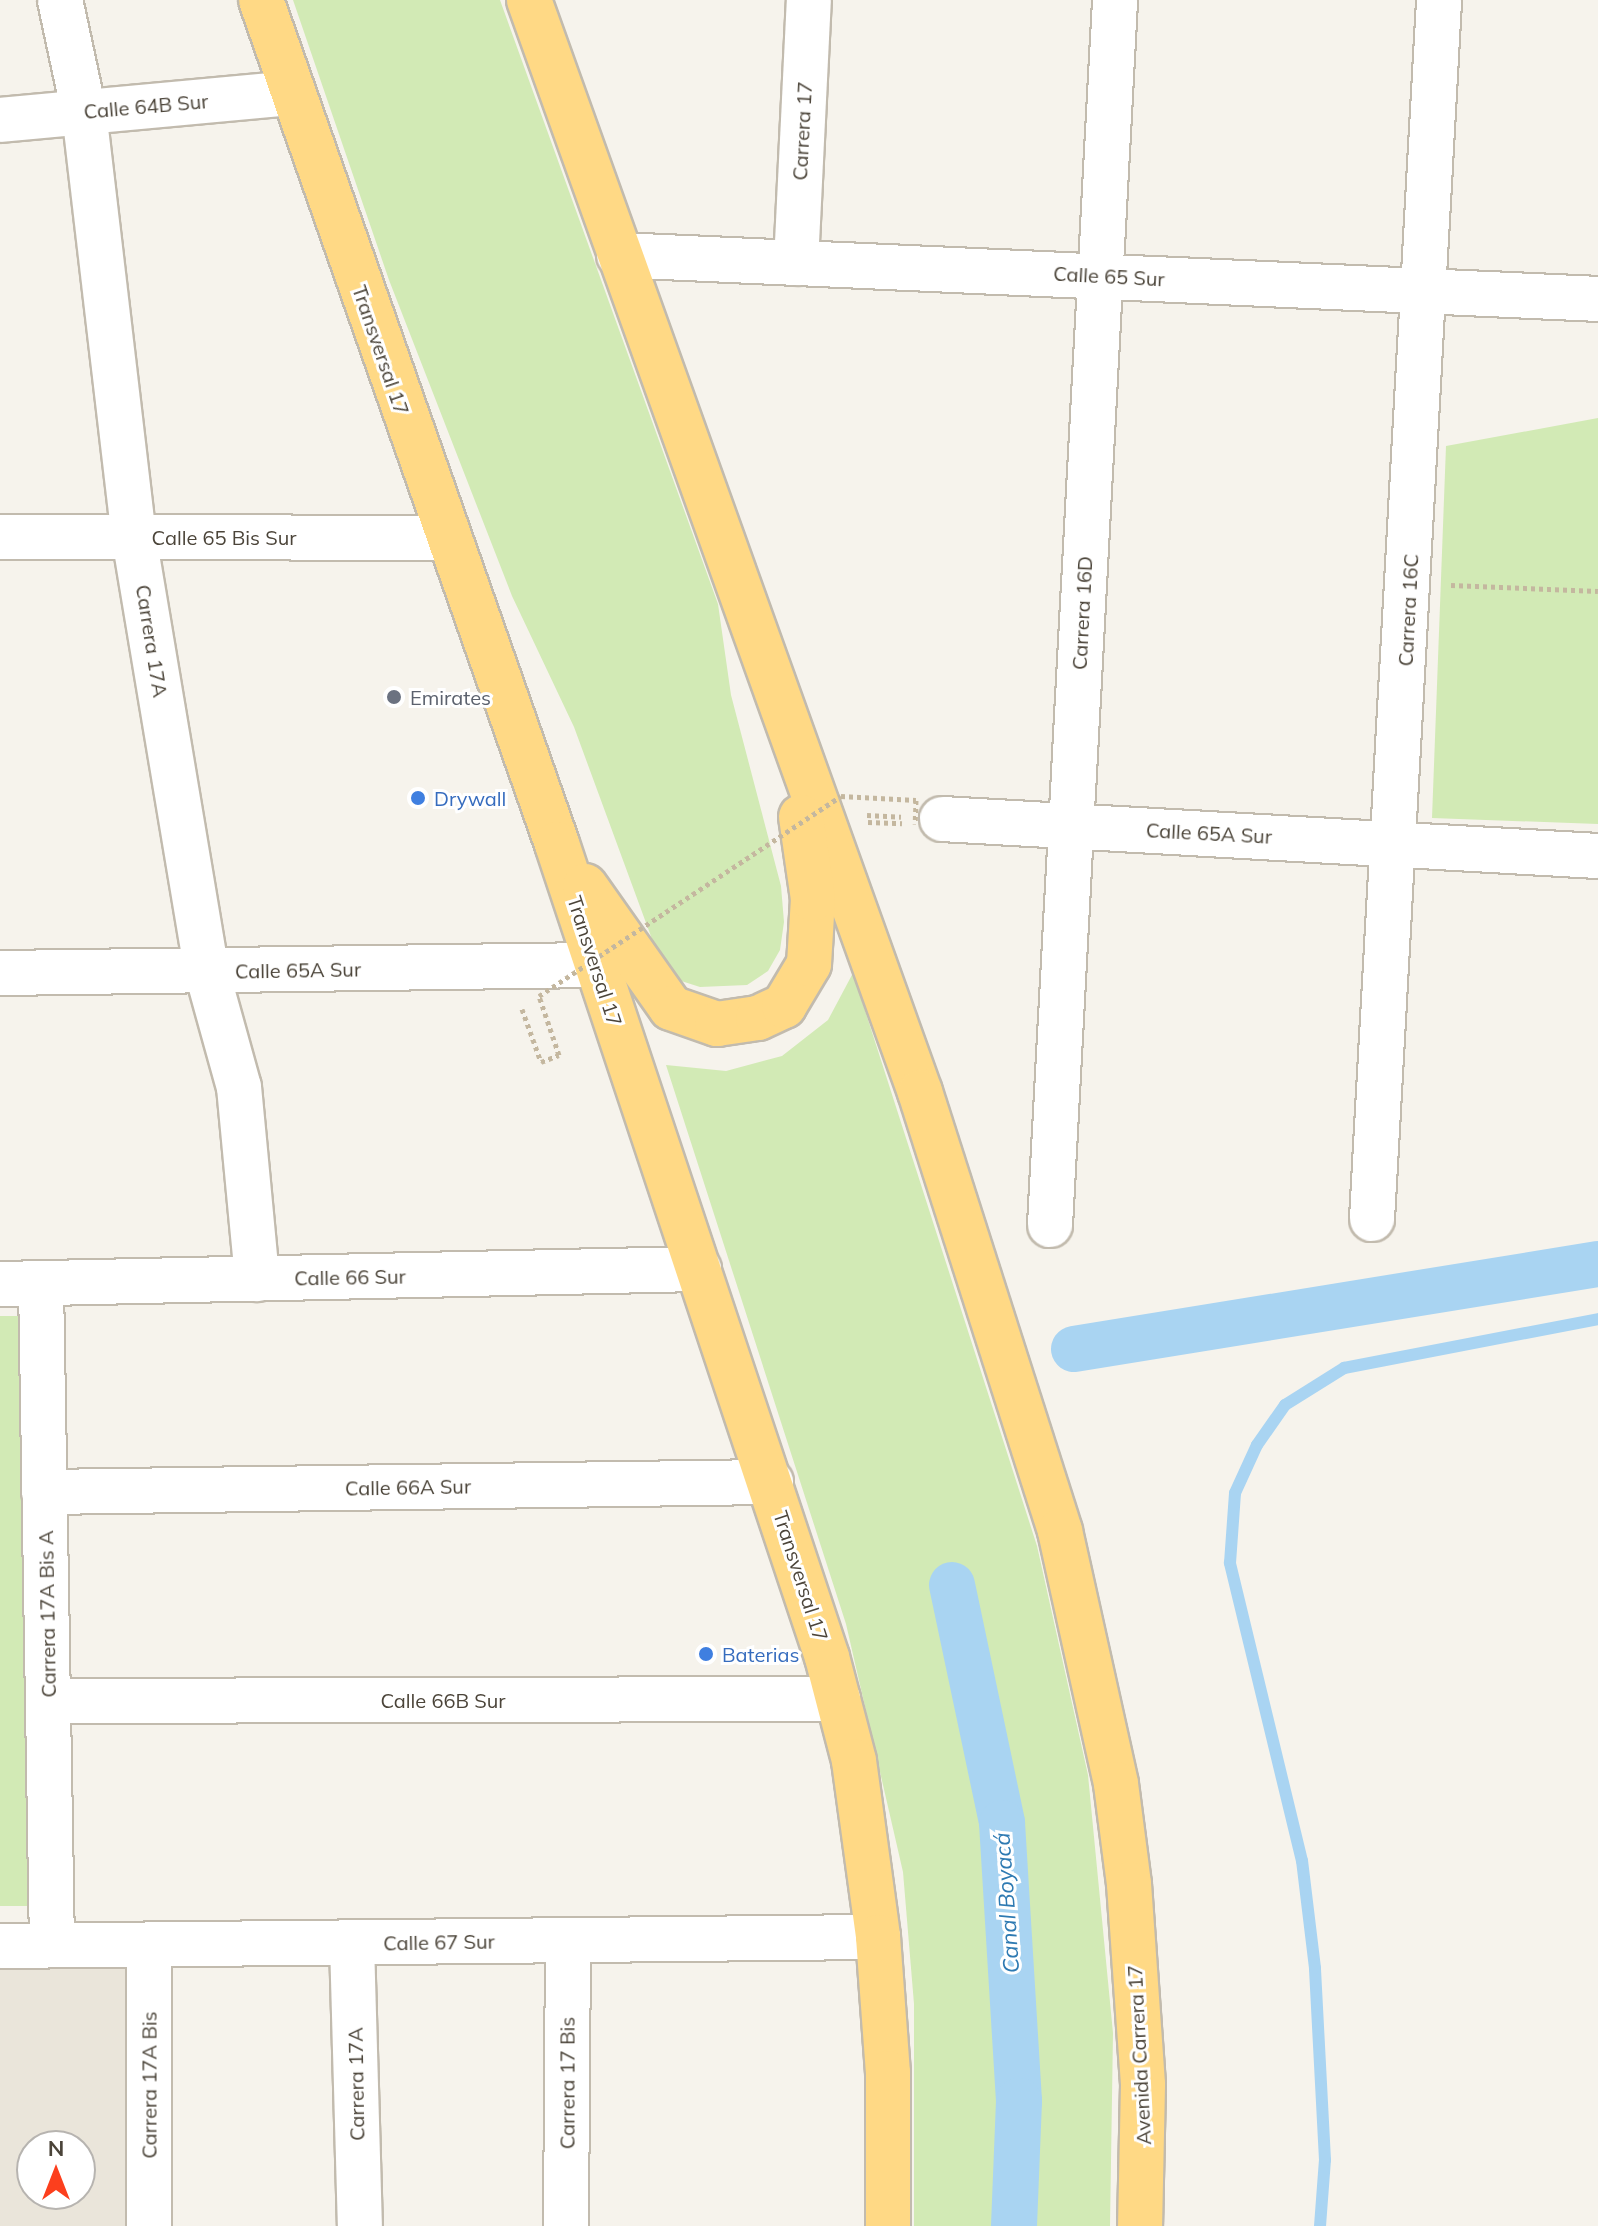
<!DOCTYPE html>
<html>
<head>
<meta charset="utf-8">
<style>
  body { margin:0 }
  #map { position:relative; width:1598px; height:2226px; overflow:hidden; background:#f6f3ec; font-family:Mulish,sans-serif }
  div>[style] { position:absolute }
  .residential>* { inset:0; background:#eae5da }
  .green>* { inset:0; background:#d2eab5 }
  .stream>* { height:12px; margin:-6px; padding:0 6px; transform-origin:6px; border-radius:6px; background:#a9d4f2 }
  .canal>* { height:46px; margin:-23px; padding:0 23px; transform-origin:23px; border-radius:23px; background:#a9d4f2 }
  .path>* { height:5px; margin-top:-2.5px; transform-origin:0; background:repeating-linear-gradient(90deg,#c4b79f 0 4px,transparent 0 8px) }
  .roads { filter:drop-shadow(2px 0 #c2bbae) drop-shadow(-2px 0 #c2bbae) drop-shadow(0 2px #c2bbae) drop-shadow(0 -2px #c2bbae) }
  .minor>* { height:44px; margin:-22px; padding:0 22px; transform-origin:22px; border-radius:22px; background:#fff }
  .trunk>* { height:44px; margin:-22px; padding:0 22px; transform-origin:22px; border-radius:22px; background:#ffd985 }
  .path-bridge>* { height:5px; margin-top:-2.5px; transform-origin:0; background:repeating-linear-gradient(90deg,#c4b79f 0 4px,transparent 0 8px) }
  .dots>* { width:22px; height:22px; translate:-50% -50%; box-sizing:border-box; border:4px solid #fff; border-radius:50% }
  span { translate:-50% -50%; white-space:nowrap; text-align:center; line-height:1.15; -webkit-text-stroke:6px #fff; paint-order:stroke }
  .street-label { font-size:20px; color:#4b4439 }
  .worship-label { font-size:20px; color:#5b616d }
  .left { translate:0 -50%; text-align:left }
  .shop-label { font-size:20px; color:#366cbe }
  .water-label { font-size:22px; color:#2e7ab2; font-style:italic }
  .north { position:absolute; left:16px; top:2130px; width:80px; height:80px; box-sizing:border-box; background:#fff; border:2px solid #b7b4b0; border-radius:50%; rotate:0deg; font-size:22px; font-weight:700; line-height:32px; text-align:center; color:#4b4439 }
  .north::after { content:''; display:block; margin:auto; width:28px; height:36px; background:#fc3f1d; clip-path:polygon(50% 0,100% 100%,50% 72%,0 100%) }
</style>
</head>
<body>
<div id="map">
  <div class="residential">
    <i style="clip-path:polygon(evenodd,0 1961px,129px 1964px,129px 2226px,0 2226px,0 1961px,32px 2146px,80px 2146px,80px 2194px,32px 2194px,32px 2146px)"></i>
  </div>
  <div class="green">
    <i style="clip-path:polygon(293px 0,500px 0,718px 604px,731px 695px,781px 886px,784px 922px,780px 950px,768px 971px,747px 985px,700px 987px,675px 979px,656px 950px,574px 727px,512px 596px,389px 280px)"></i>
    <i style="clip-path:polygon(1598px 418px,1598px 824px,1432px 818px,1446px 446px)"></i>
    <i style="clip-path:polygon(853px 973px,1037px 1546px,1088px 1775px,1113px 2033px,1110px 2226px,914px 2226px,914px 2004px,903px 1872px,846px 1624px,666px 1065px,726px 1071px,782px 1056px,828px 1020px)"></i>
    <i style="clip-path:polygon(0 1316px,24px 1316px,32px 1906px,0 1906px)"></i>
  </div>
  <div class="stream">
    <i style="left:1320px;top:2226px;width:66px;rotate:-85.7deg"></i>
    <i style="left:1325px;top:2160px;width:192px;rotate:-93deg"></i>
    <i style="left:1315px;top:1968px;width:108px;rotate:-96.9deg"></i>
    <i style="left:1302px;top:1861px;width:307px;rotate:-103.6deg"></i>
    <i style="left:1230px;top:1563px;width:70px;rotate:-85.9deg"></i>
    <i style="left:1235px;top:1493px;width:53px;rotate:-65.4deg"></i>
    <i style="left:1257px;top:1445px;width:49px;rotate:-55deg"></i>
    <i style="left:1285px;top:1405px;width:70px;rotate:-32.1deg"></i>
    <i style="left:1344px;top:1368px;width:259px;rotate:-10.9deg"></i>
  </div>
  <div class="canal">
    <i style="left:1074px;top:1349px;width:531px;rotate:-9.21deg"></i>
    <i style="left:952px;top:1585px;width:243px;rotate:78.1deg"></i>
    <i style="left:1002px;top:1823px;width:279px;rotate:86.5deg"></i>
    <i style="left:1019px;top:2101px;width:125px;rotate:92.3deg"></i>
  </div>
  <div class="path">
    <i style="left:1451px;top:585px;width:147px;rotate:2.3deg"></i>
    <i style="left:867px;top:815px;width:34px;rotate:3deg"></i>
    <i style="left:868px;top:822px;width:34px;rotate:2deg"></i>
    <i style="left:522px;top:1009px;width:56px;rotate:70.3deg"></i>
  </div>
  <div class="roads">
    <div class="minor">
      <i style="left:60px;top:0;width:115px;rotate:77.9deg"></i>
      <i style="left:84px;top:112px;width:428px;rotate:83.3deg"></i>
      <i style="left:134px;top:537px;width:441px;rotate:80.5deg"></i>
      <i style="left:207px;top:972px;width:119px;rotate:74.5deg"></i>
      <i style="left:239px;top:1087px;width:193px;rotate:84.6deg"></i>
      <i style="left:0;top:120px;width:294px;rotate:-5.3deg"></i>
      <i style="left:619px;top:255px;width:980px;rotate:2.57deg"></i>
      <i style="left:796px;top:263px;width:263px;rotate:-87.2deg"></i>
      <i style="left:0;top:537px;width:447px;rotate:0.1deg"></i>
      <i style="left:942px;top:819px;width:657px;rotate:3.23deg"></i>
      <i style="left:0;top:973px;width:596px;rotate:-0.77deg"></i>
      <i style="left:1372px;top:1219px;width:1221px;rotate:-86.85deg"></i>
      <i style="left:1050px;top:1225px;width:1227px;rotate:-86.96deg"></i>
      <i style="left:41px;top:1283px;width:662px;rotate:89.05deg"></i>
      <i style="left:0;top:1284px;width:699px;rotate:-1.23deg"></i>
      <i style="left:44px;top:1492px;width:727px;rotate:-0.79deg"></i>
      <i style="left:48px;top:1701px;width:790px;rotate:-0.15deg"></i>
      <i style="left:352px;top:1943px;width:283px;rotate:88.4deg"></i>
      <i style="left:149px;top:1945px;width:281px;rotate:90deg"></i>
      <i style="left:0;top:1946px;width:878px;rotate:-0.59deg"></i>
      <i style="left:566px;top:2226px;width:286px;rotate:-89.6deg"></i>
    </div>
    <div class="trunk">
      <i style="left:261px;top:0;width:894px;rotate:70.67deg"></i>
      <i style="left:557px;top:844px;width:857px;rotate:71.63deg"></i>
      <i style="left:827px;top:1657px;width:107px;rotate:75.4deg"></i>
      <i style="left:854px;top:1761px;width:178px;rotate:82.2deg"></i>
      <i style="left:878px;top:1937px;width:136px;rotate:85.8deg"></i>
      <i style="left:888px;top:2073px;width:153px;rotate:90deg"></i>
      <i style="left:529px;top:0;width:1160px;rotate:70.3deg"></i>
      <i style="left:920px;top:1092px;width:461px;rotate:72.3deg"></i>
      <i style="left:1060px;top:1531px;width:259px;rotate:77.5deg"></i>
      <i style="left:1116px;top:1784px;width:101px;rotate:82.6deg"></i>
      <i style="left:1129px;top:1884px;width:201px;rotate:86deg"></i>
      <i style="left:1143px;top:2085px;width:141px;rotate:91.2deg"></i>
      <i style="left:585px;top:886px;width:149px;rotate:54.8deg"></i>
      <i style="left:671px;top:1008px;width:49px;rotate:19.2deg"></i>
      <i style="left:717px;top:1024px;width:41px;rotate:-8.3deg"></i>
      <i style="left:758px;top:1018px;width:29px;rotate:-25deg"></i>
      <i style="left:784px;top:1006px;width:49px;rotate:-59.2deg"></i>
      <i style="left:809px;top:964px;width:65px;rotate:-86.5deg"></i>
      <i style="left:813px;top:899px;width:83px;rotate:-98.3deg"></i>
    </div>
  </div>
  <div class="path-bridge">
    <i style="left:541px;top:1062px;width:19px;rotate:-21deg"></i>
    <i style="left:559px;top:1055px;width:62px;rotate:-108.7deg"></i>
    <i style="left:539px;top:996px;width:362px;rotate:-33.5deg"></i>
    <i style="left:841px;top:796px;width:75px;rotate:3.1deg"></i>
    <i style="left:916px;top:800px;width:24px;rotate:92deg"></i>
  </div>
  <div class="dots">
    <i style="left:394px;top:697px;background:#6b7280"></i>
    <i style="left:418px;top:798px;background:#3f7fe0"></i>
    <i style="left:706px;top:1654px;background:#3f7fe0"></i>
  </div>
  <div class="street-label">
    <span style="left:146px;top:106px;rotate:-5deg">Calle 64B Sur</span>
    <span style="left:802px;top:131px;rotate:-87deg">Carrera 17</span>
    <span style="left:1109px;top:276px;rotate:3deg">Calle 65 Sur</span>
    <span style="left:381px;top:350px;rotate:71deg">Transversal 17</span>
    <span style="left:224px;top:537px">Calle 65 Bis Sur</span>
    <span style="left:1408px;top:610px;rotate:-87deg">Carrera 16C</span>
    <span style="left:1082px;top:613px;rotate:-87deg">Carrera 16D</span>
    <span style="left:152px;top:641px;rotate:81deg">Carrera 17A</span>
    <span style="left:1209px;top:833px;rotate:3deg">Calle 65A Sur</span>
    <span style="left:595px;top:961px;rotate:72deg">Transversal 17</span>
    <span style="left:298px;top:970px;rotate:-1deg">Calle 65A Sur</span>
    <span style="left:350px;top:1277px;rotate:-1deg">Calle 66 Sur</span>
    <span style="left:408px;top:1487px;rotate:-1deg">Calle 66A Sur</span>
    <span style="left:801px;top:1576px;rotate:72deg">Transversal 17</span>
    <span style="left:47px;top:1614px;rotate:-91deg">Carrera 17A Bis A</span>
    <span style="left:443px;top:1700px">Calle 66B Sur</span>
    <span style="left:439px;top:1942px;rotate:-1deg">Calle 67 Sur</span>
    <span style="left:1139px;top:2055px;rotate:-93deg">Avenida Carrera 17</span>
    <span style="left:567px;top:2083px;rotate:-90deg">Carrera 17 Bis</span>
    <span style="left:356px;top:2084px;rotate:-91deg">Carrera 17A</span>
    <span style="left:149px;top:2085px;rotate:-90deg">Carrera 17A Bis</span>
  </div>
  <div class="worship-label">
    <span class="left" style="left:410px;top:697px">Emirates</span>
  </div>
  <div class="shop-label">
    <span class="left" style="left:434px;top:798px">Drywall</span>
    <span class="left" style="left:722px;top:1654px">Baterias</span>
  </div>
  <div class="water-label">
    <span style="left:1007px;top:1903px;rotate:-94deg">Canal Boyacá</span>
  </div>
  <div class="north">N</div>
</div>
</body>
</html>
